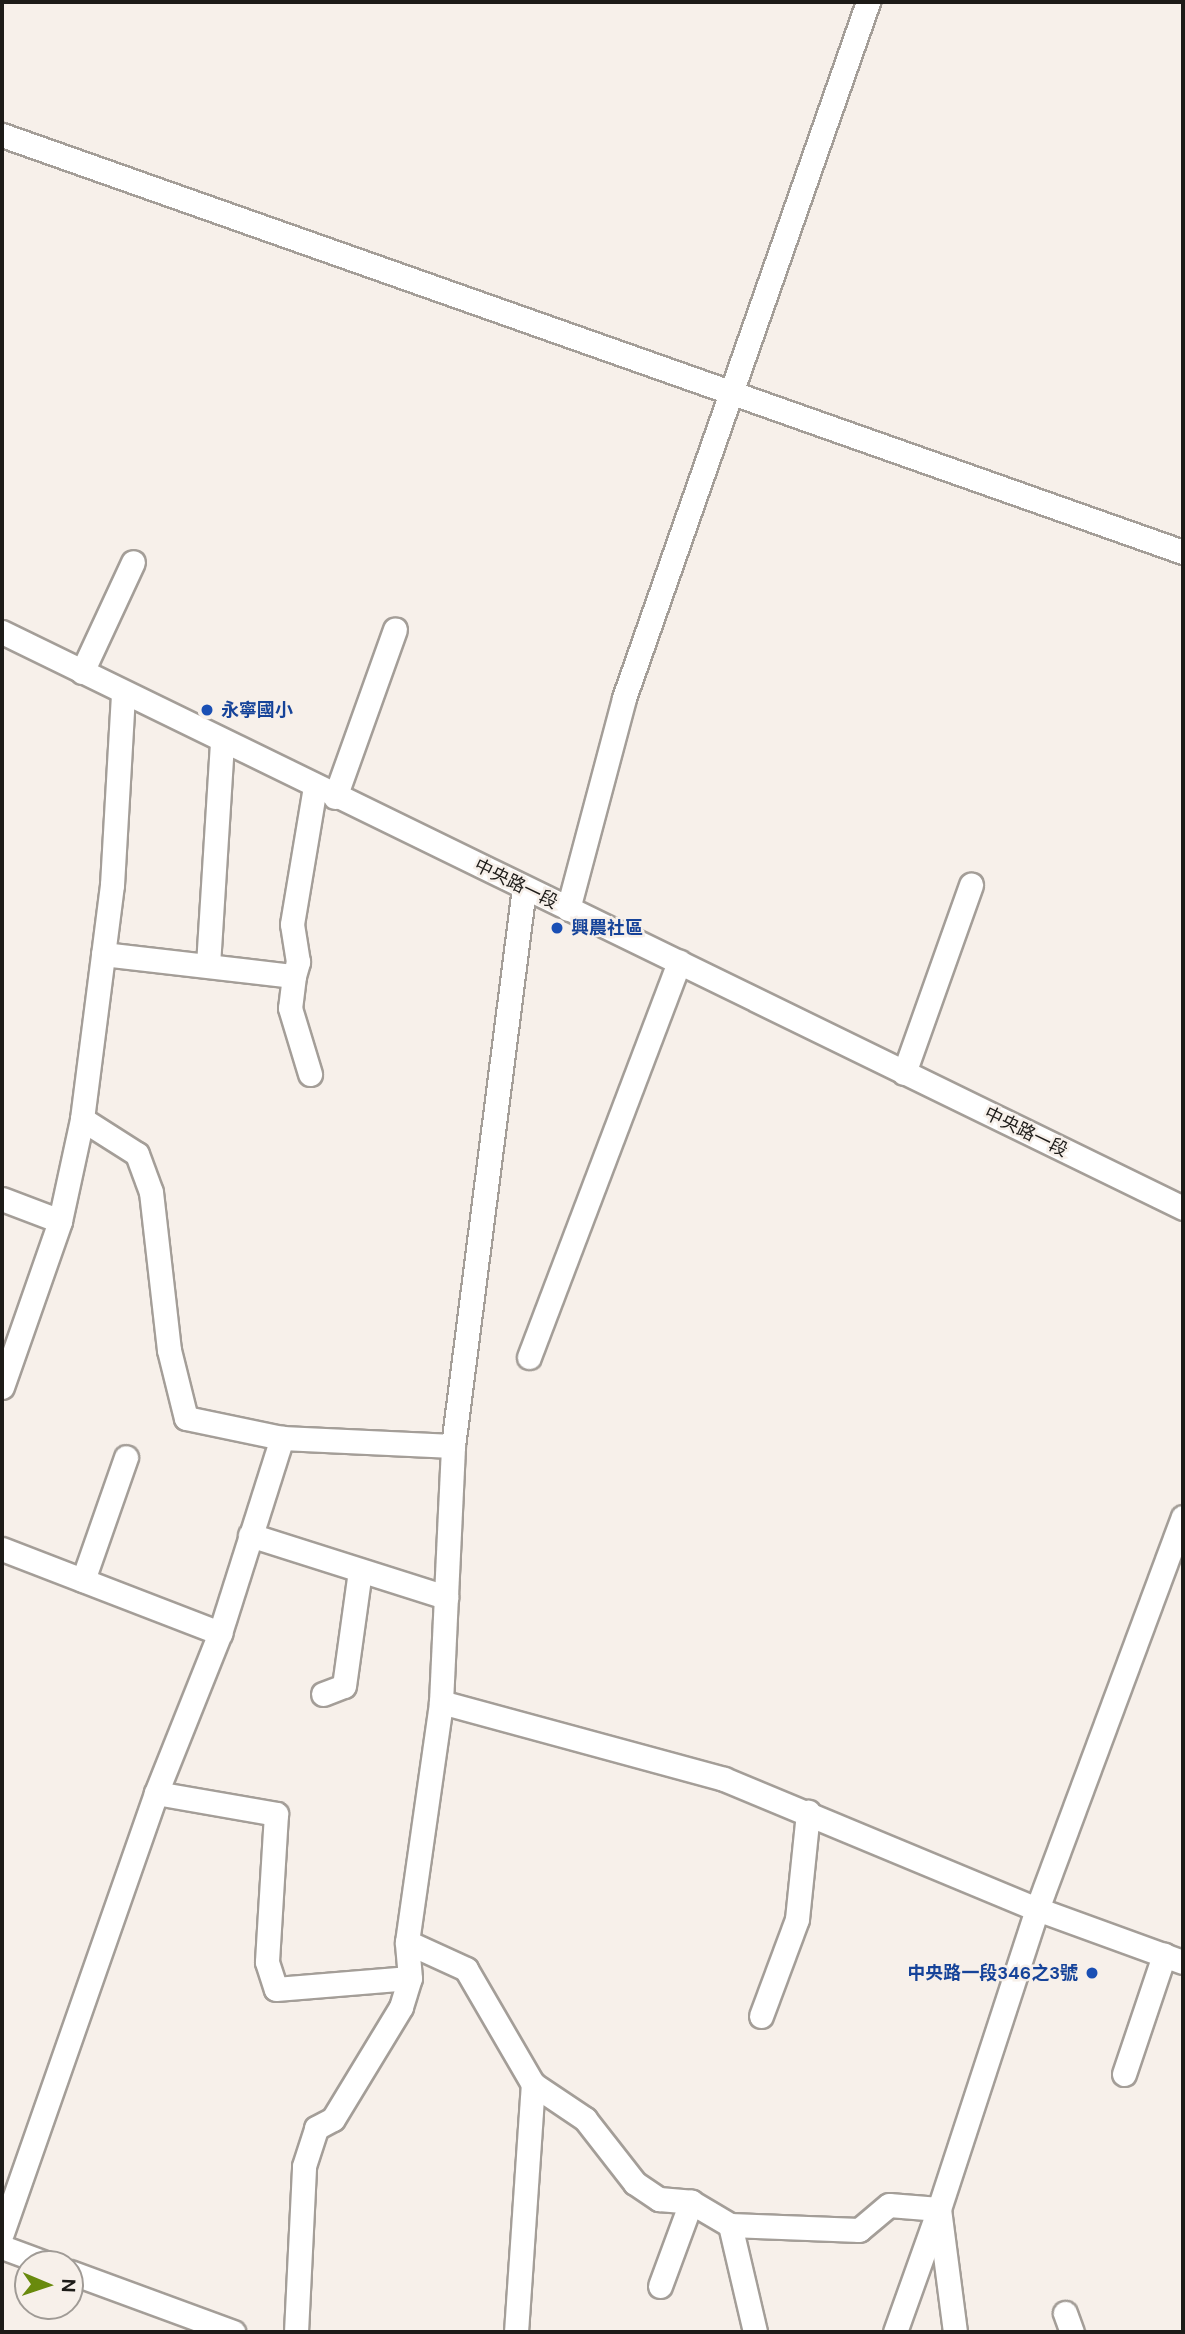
<!DOCTYPE html>
<html>
<head>
<meta charset="utf-8">
<style>
  body { margin:0 }
  #map { position:relative; width:1185px; height:2334px; overflow:hidden; background:#f7f0ea; font-family:"DM Sans","Noto Sans TC",sans-serif }
  div>[style] { position:absolute }
  .roads { filter:drop-shadow(2px 0 #a49e98) drop-shadow(-2px 0 #a49e98) drop-shadow(0 2px #a49e98) drop-shadow(0 -2px #a49e98) }
  .minor>* { height:23px; margin:-11.5px; padding:0 11.5px; transform-origin:11.5px; border-radius:11.5px; background:#fff }
  .dots>* { width:19px; height:19px; translate:-50% -50%; box-sizing:border-box; border:4px solid #f7f0ea; border-radius:50% }
  span { translate:-50% -50%; white-space:nowrap; text-align:center; line-height:1.15; -webkit-text-stroke:5px #f7f0ea; paint-order:stroke }
  .transit-label { font-size:18px; color:#164399; font-weight:700 }
  .left { translate:0 -50%; text-align:left }
  .right { translate:-100% -50%; text-align:right }
  .street-label { font-size:18px; color:#1d1b18 }
  .frame { position:absolute; inset:0; border:4px solid #1d1b18; pointer-events:none }
  .north { position:absolute; left:14px; top:2250px; width:70px; height:70px; box-sizing:border-box; background:#f7f0ea; border:2px solid #a09b96; border-radius:50%; rotate:92deg; font-size:19px; font-weight:700; line-height:28px; text-align:center; color:#1d1b18 }
  .north::after { content:''; display:block; margin:auto; width:24px; height:32px; background:#698a0d; clip-path:polygon(50% 0,100% 100%,50% 72%,0 100%) }
</style>
</head>
<body>
<div id="map">
  <div class="roads">
    <div class="minor">
      <i style="left:2px;top:135px;width:1252px;rotate:19.45deg"></i>
      <i style="left:2px;top:632px;width:1314px;rotate:26deg"></i>
      <i style="left:82px;top:672px;width:121px;rotate:-65.1deg"></i>
      <i style="left:335px;top:797px;width:178px;rotate:-70.3deg"></i>
      <i style="left:568px;top:909px;width:218px;rotate:-75.1deg"></i>
      <i style="left:624px;top:698px;width:738px;rotate:-70.68deg"></i>
      <i style="left:103px;top:954px;width:192px;rotate:6.6deg"></i>
      <i style="left:294px;top:976px;width:15px;rotate:-74deg"></i>
      <i style="left:298px;top:962px;width:38px;rotate:-99deg"></i>
      <i style="left:292px;top:924px;width:139px;rotate:-80.5deg"></i>
      <i style="left:208px;top:965px;width:224px;rotate:-86.4deg"></i>
      <i style="left:294px;top:976px;width:32px;rotate:97deg"></i>
      <i style="left:290px;top:1008px;width:69px;rotate:73.1deg"></i>
      <i style="left:904px;top:1073px;width:200px;rotate:-70.4deg"></i>
      <i style="left:82px;top:1119px;width:236px;rotate:-82.7deg"></i>
      <i style="left:112px;top:885px;width:192px;rotate:-86.7deg"></i>
      <i style="left:2px;top:1199px;width:62px;rotate:20.8deg"></i>
      <i style="left:529px;top:1357px;width:423px;rotate:-69.2deg"></i>
      <i style="left:2px;top:1387px;width:176px;rotate:-70.7deg"></i>
      <i style="left:60px;top:1221px;width:104px;rotate:-77.8deg"></i>
      <i style="left:82px;top:1119px;width:65px;rotate:32.5deg"></i>
      <i style="left:137px;top:1154px;width:40px;rotate:69.8deg"></i>
      <i style="left:151px;top:1192px;width:159px;rotate:83.5deg"></i>
      <i style="left:169px;top:1350px;width:70px;rotate:76deg"></i>
      <i style="left:186px;top:1418px;width:98px;rotate:11.8deg"></i>
      <i style="left:282px;top:1438px;width:171px;rotate:2.7deg"></i>
      <i style="left:250px;top:1535px;width:206px;rotate:17.6deg"></i>
      <i style="left:2px;top:1549px;width:234px;rotate:21.1deg"></i>
      <i style="left:83px;top:1580px;width:130px;rotate:-70.7deg"></i>
      <i style="left:323px;top:1694px;width:22px;rotate:-21deg"></i>
      <i style="left:344px;top:1686px;width:116px;rotate:-82.1deg"></i>
      <i style="left:441px;top:1702px;width:293px;rotate:15.2deg"></i>
      <i style="left:724px;top:1779px;width:339px;rotate:22.6deg"></i>
      <i style="left:1037px;top:1909px;width:155px;rotate:20deg"></i>
      <i style="left:156px;top:1793px;width:122px;rotate:9.9deg"></i>
      <i style="left:276px;top:1814px;width:148px;rotate:93.5deg"></i>
      <i style="left:267px;top:1962px;width:28px;rotate:72deg"></i>
      <i style="left:276px;top:1989px;width:134px;rotate:-4.7deg"></i>
      <i style="left:407px;top:1942px;width:65px;rotate:24.6deg"></i>
      <i style="left:466px;top:1969px;width:133px;rotate:59.8deg"></i>
      <i style="left:533px;top:2084px;width:63px;rotate:33.9deg"></i>
      <i style="left:585px;top:2119px;width:81px;rotate:52deg"></i>
      <i style="left:635px;top:2183px;width:29px;rotate:34deg"></i>
      <i style="left:659px;top:2199px;width:32px;rotate:5deg"></i>
      <i style="left:691px;top:2202px;width:45px;rotate:30.5deg"></i>
      <i style="left:730px;top:2225px;width:129px;rotate:2.2deg"></i>
      <i style="left:859px;top:2230px;width:39px;rotate:-40deg"></i>
      <i style="left:889px;top:2205px;width:50px;rotate:4.6deg"></i>
      <i style="left:939px;top:2209px;width:131px;rotate:109.7deg"></i>
      <i style="left:761px;top:2016px;width:103px;rotate:-69.6deg"></i>
      <i style="left:797px;top:1919px;width:108px;rotate:-84.1deg"></i>
      <i style="left:1124px;top:2074px;width:126px;rotate:-71.4deg"></i>
      <i style="left:730px;top:2225px;width:110px;rotate:76.8deg"></i>
      <i style="left:2px;top:2233px;width:466px;rotate:-70.7deg"></i>
      <i style="left:156px;top:1793px;width:172px;rotate:-68.2deg"></i>
      <i style="left:220px;top:1633px;width:205px;rotate:-72.4deg"></i>
      <i style="left:2px;top:2247px;width:49px;rotate:20.3deg"></i>
      <i style="left:70px;top:2272px;width:174px;rotate:20.2deg"></i>
      <i style="left:660px;top:2286px;width:90px;rotate:-69.7deg"></i>
      <i style="left:1065px;top:2313px;width:20px;rotate:70deg"></i>
      <i style="left:296px;top:2332px;width:166px;rotate:-87.2deg"></i>
      <i style="left:304px;top:2166px;width:40px;rotate:-72deg"></i>
      <i style="left:316px;top:2128px;width:19px;rotate:-28deg"></i>
      <i style="left:333px;top:2119px;width:131px;rotate:-58.7deg"></i>
      <i style="left:401px;top:2007px;width:30px;rotate:-73deg"></i>
      <i style="left:410px;top:1978px;width:36px;rotate:-95deg"></i>
      <i style="left:407px;top:1942px;width:242px;rotate:-81.9deg"></i>
      <i style="left:441px;top:1702px;width:256px;rotate:-87.3deg"></i>
      <i style="left:453px;top:1446px;width:562px;rotate:-82.75deg"></i>
      <i style="left:516px;top:2332px;width:249px;rotate:-86.1deg"></i>
      <i style="left:955px;top:2332px;width:124px;rotate:-97.4deg"></i>
      <i style="left:939px;top:2209px;width:316px;rotate:-71.9deg"></i>
      <i style="left:1037px;top:1909px;width:418px;rotate:-69.6deg"></i>
    </div>
  </div>
  <div class="dots">
    <i style="left:207px;top:710px;background:#1a4fb4"></i>
    <i style="left:557px;top:928px;background:#1a4fb4"></i>
    <i style="left:1092px;top:1973px;background:#1a4fb4"></i>
  </div>
  <div class="transit-label">
    <span class="left" style="left:221px;top:710px">永寧國小</span>
    <span class="left" style="left:571px;top:928px">興農社區</span>
    <span class="right" style="left:1078px;top:1973px">中央路一段346之3號</span>
  </div>
  <div class="street-label">
    <span style="left:516px;top:884px;rotate:26deg">中央路一段</span>
    <span style="left:1026px;top:1132px;rotate:26deg">中央路一段</span>
  </div>
  <div class="frame"></div>
  <div class="north">N</div>
</div>
</body>
</html>
